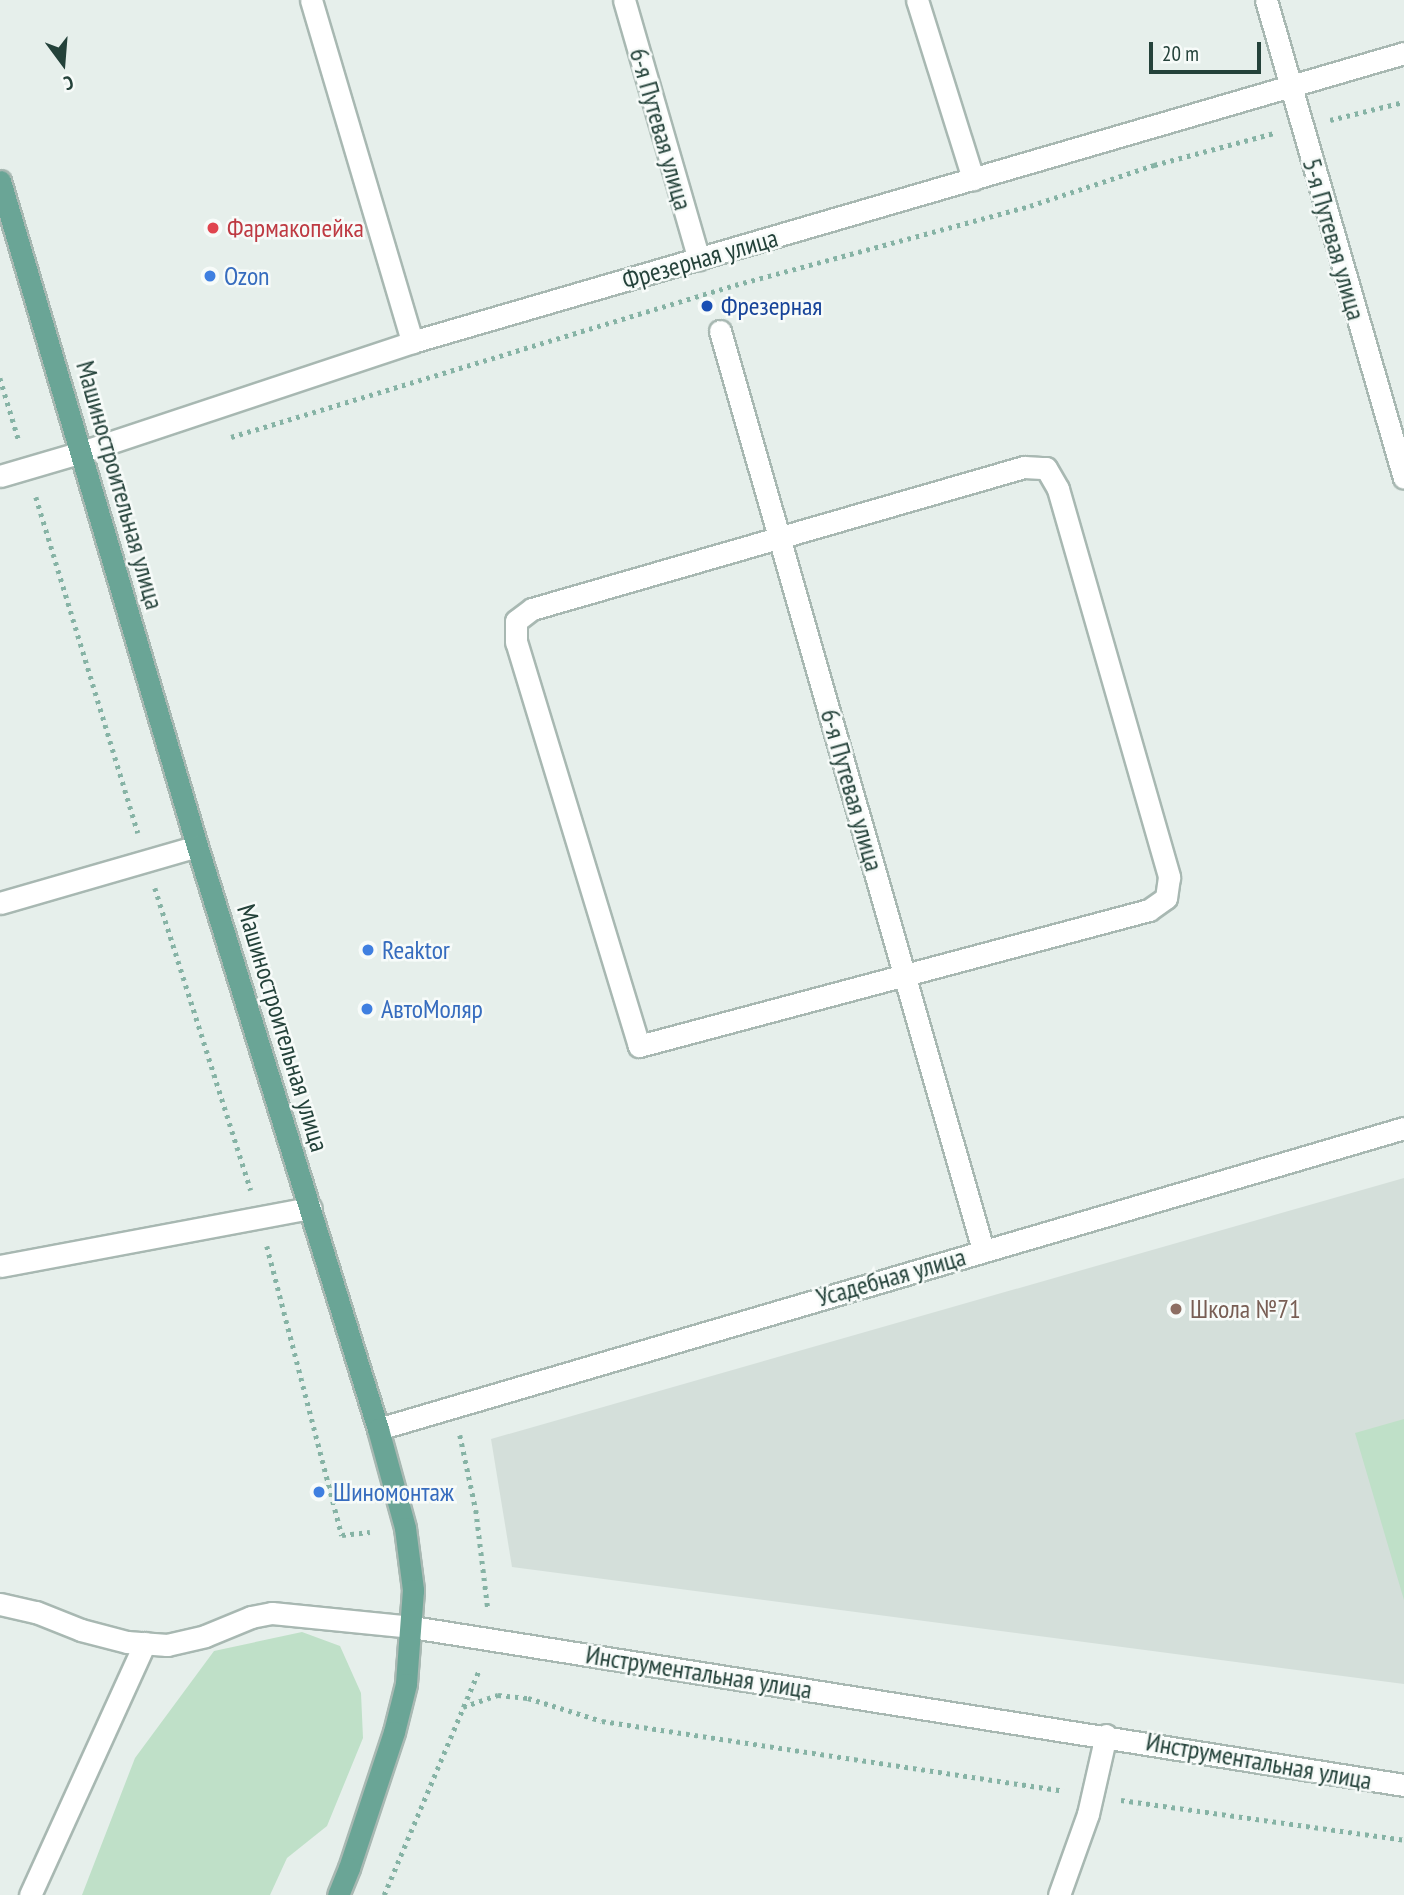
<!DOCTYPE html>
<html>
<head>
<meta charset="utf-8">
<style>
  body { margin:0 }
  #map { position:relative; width:1404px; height:1895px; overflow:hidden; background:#e6efeb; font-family:"PT Sans Narrow",sans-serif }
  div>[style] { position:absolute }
  .built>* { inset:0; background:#d4dfda }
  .green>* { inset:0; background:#bfe0c8 }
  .path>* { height:4.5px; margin-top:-2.25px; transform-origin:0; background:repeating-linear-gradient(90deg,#86b3a5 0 3.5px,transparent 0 8.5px) }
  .roads { filter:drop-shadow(2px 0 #a8b8b2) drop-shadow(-2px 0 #a8b8b2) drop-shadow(0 2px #a8b8b2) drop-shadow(0 -2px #a8b8b2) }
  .service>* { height:21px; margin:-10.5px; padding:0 10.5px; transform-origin:10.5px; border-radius:10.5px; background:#fff }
  .minor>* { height:21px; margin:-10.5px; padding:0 10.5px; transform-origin:10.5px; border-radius:10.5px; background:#fff }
  .tertiary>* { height:21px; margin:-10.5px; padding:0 10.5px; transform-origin:10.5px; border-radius:10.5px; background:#fff }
  .secondary>* { height:21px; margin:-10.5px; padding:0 10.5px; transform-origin:10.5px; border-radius:10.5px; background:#fff }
  .primary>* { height:21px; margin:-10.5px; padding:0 10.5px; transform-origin:10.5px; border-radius:10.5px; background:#6aa596 }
  .dots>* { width:19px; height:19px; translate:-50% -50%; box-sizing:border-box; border:4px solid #f7fbf9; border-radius:50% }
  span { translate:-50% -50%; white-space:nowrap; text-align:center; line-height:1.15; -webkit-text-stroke:5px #f7fbf9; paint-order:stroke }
  .street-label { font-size:26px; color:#24423a }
  .health-label { font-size:26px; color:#be3a42 }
  .left { translate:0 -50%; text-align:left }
  .shop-label { font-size:26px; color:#366cbe }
  .transit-label { font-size:26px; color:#164399 }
  .education-label { font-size:26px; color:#785e54 }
  .north { position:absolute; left:28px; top:28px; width:70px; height:70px; -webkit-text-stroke:5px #f7fbf9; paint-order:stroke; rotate:164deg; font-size:19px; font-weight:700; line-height:28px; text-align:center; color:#24423a }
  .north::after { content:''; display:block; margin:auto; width:24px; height:32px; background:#24423a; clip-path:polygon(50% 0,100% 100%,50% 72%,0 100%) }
  .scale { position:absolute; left:1149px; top:42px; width:112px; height:32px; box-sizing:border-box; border:4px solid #24423a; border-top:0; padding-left:9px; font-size:21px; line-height:24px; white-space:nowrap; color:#24423a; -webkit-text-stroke:5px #f7fbf9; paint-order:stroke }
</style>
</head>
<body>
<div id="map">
  <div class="built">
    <i style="clip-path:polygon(1404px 1178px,1404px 1684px,512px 1567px,491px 1439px)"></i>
  </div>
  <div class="green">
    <i style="clip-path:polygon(1404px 1419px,1404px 1600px,1355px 1433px)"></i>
    <i style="clip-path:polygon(302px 1632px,340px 1646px,361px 1693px,363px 1738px,327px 1826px,287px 1858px,270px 1895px,82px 1895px,135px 1758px,214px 1651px)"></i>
  </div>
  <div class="path">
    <i style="left:1330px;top:120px;width:76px;rotate:-13.7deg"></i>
    <i style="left:0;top:378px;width:66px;rotate:73.2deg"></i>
    <i style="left:231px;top:437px;width:526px;rotate:-16.78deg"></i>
    <i style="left:735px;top:285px;width:305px;rotate:-15deg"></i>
    <i style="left:1030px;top:206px;width:131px;rotate:-18.3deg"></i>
    <i style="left:1154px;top:165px;width:124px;rotate:-14.9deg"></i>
    <i style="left:36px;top:497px;width:351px;rotate:73.1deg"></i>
    <i style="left:155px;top:888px;width:317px;rotate:72.4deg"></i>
    <i style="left:267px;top:1246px;width:299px;rotate:75.5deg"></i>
    <i style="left:342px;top:1535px;width:28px;rotate:-6deg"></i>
    <i style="left:460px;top:1435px;width:77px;rotate:78deg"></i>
    <i style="left:476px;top:1510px;width:100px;rotate:83.1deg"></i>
    <i style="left:463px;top:1707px;width:37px;rotate:-19deg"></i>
    <i style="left:498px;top:1695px;width:30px;rotate:6deg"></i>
    <i style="left:528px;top:1698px;width:77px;rotate:17.3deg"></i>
    <i style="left:602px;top:1721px;width:467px;rotate:8.6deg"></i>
    <i style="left:1121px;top:1800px;width:286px;rotate:8deg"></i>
    <i style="left:384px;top:1895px;width:246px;rotate:-67.1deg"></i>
  </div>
  <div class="roads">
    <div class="service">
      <i style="left:0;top:903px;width:205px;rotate:-16.1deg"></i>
      <i style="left:0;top:1266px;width:316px;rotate:-10.6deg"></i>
      <i style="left:30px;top:1895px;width:277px;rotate:-65.5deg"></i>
    </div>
    <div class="minor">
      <i style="left:311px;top:0;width:357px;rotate:73.5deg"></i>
      <i style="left:624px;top:0;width:270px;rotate:73.9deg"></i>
      <i style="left:917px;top:0;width:188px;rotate:72.6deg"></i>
      <i style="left:1266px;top:0;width:497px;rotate:73.9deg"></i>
      <i style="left:720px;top:331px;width:956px;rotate:74.03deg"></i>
      <i style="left:1024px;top:467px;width:22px;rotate:3deg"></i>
      <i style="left:1046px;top:468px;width:24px;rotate:60deg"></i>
      <i style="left:1058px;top:489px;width:404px;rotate:74deg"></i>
      <i style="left:1169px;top:877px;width:21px;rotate:98deg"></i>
      <i style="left:1166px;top:898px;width:21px;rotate:145deg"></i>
      <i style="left:1149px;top:910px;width:528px;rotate:165.07deg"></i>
      <i style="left:639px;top:1046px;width:422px;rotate:-106.9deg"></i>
      <i style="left:516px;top:642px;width:21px;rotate:-90deg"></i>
      <i style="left:516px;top:621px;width:20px;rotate:-37deg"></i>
      <i style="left:532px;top:609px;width:512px;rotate:-16.1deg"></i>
      <i style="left:0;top:476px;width:85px;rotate:-16.3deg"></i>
      <i style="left:378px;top:1429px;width:1069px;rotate:-16.35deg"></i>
      <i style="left:0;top:1604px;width:37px;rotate:13deg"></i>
      <i style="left:36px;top:1612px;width:48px;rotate:21.8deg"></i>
      <i style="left:81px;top:1630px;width:48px;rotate:14.6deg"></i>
      <i style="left:127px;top:1642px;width:40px;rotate:4.3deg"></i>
      <i style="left:167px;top:1645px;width:39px;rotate:-13deg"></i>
      <i style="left:205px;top:1636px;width:50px;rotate:-22.4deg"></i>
      <i style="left:251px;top:1617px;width:21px;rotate:-11deg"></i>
      <i style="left:272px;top:1613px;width:141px;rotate:5.7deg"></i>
      <i style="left:1059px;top:1895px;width:86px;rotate:-70.3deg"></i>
      <i style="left:1088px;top:1814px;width:81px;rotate:-77.2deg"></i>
    </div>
    <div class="tertiary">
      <i style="left:412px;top:1627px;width:1005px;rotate:9.05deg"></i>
    </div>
    <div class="secondary">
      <i style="left:82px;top:452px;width:348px;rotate:-18.4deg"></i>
      <i style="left:412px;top:342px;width:1033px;rotate:-16.24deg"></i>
    </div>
    <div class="primary">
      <i style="left:0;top:181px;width:694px;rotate:73.5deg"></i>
      <i style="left:197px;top:846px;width:610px;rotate:72.75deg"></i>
      <i style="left:378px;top:1429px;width:103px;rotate:74.7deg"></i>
      <i style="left:405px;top:1528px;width:63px;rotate:82.6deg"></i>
      <i style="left:413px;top:1590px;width:94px;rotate:94.3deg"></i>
      <i style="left:406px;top:1684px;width:49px;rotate:104deg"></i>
      <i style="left:394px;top:1732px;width:143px;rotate:108.3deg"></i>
      <i style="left:349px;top:1868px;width:29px;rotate:112deg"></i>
    </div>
  </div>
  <div class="dots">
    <i style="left:213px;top:228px;background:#e0444e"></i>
    <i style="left:210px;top:276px;background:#3f7fe0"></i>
    <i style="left:707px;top:306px;background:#1a4fb4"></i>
    <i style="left:368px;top:950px;background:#3f7fe0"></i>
    <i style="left:367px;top:1009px;background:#3f7fe0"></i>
    <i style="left:1176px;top:1309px;background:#8d6e63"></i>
    <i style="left:319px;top:1492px;background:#3f7fe0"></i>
  </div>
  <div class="street-label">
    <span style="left:661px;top:129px;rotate:74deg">6-я Путевая улица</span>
    <span style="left:1334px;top:239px;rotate:74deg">5-я Путевая улица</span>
    <span style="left:700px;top:259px;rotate:-16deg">Фрезерная улица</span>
    <span style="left:120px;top:485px;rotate:74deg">Машиностроительная улица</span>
    <span style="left:852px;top:790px;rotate:74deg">6-я Путевая улица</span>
    <span style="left:283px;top:1028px;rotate:73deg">Машиностроительная улица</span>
    <span style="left:891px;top:1277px;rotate:-16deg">Усадебная улица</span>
    <span style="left:699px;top:1672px;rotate:9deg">Инструментальная улица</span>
    <span style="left:1259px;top:1761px;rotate:10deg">Инструментальная улица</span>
  </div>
  <div class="health-label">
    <span class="left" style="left:227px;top:228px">Фармакопейка</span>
  </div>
  <div class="shop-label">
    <span class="left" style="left:224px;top:276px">Ozon</span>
    <span class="left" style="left:382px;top:950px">Reaktor</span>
    <span class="left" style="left:381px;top:1009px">АвтоМоляр</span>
    <span class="left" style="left:333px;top:1492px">Шиномонтаж</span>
  </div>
  <div class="transit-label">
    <span class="left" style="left:721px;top:306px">Фрезерная</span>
  </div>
  <div class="education-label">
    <span class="left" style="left:1190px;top:1309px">Школа №71</span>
  </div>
  <div class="north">С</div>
  <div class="scale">20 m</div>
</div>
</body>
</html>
